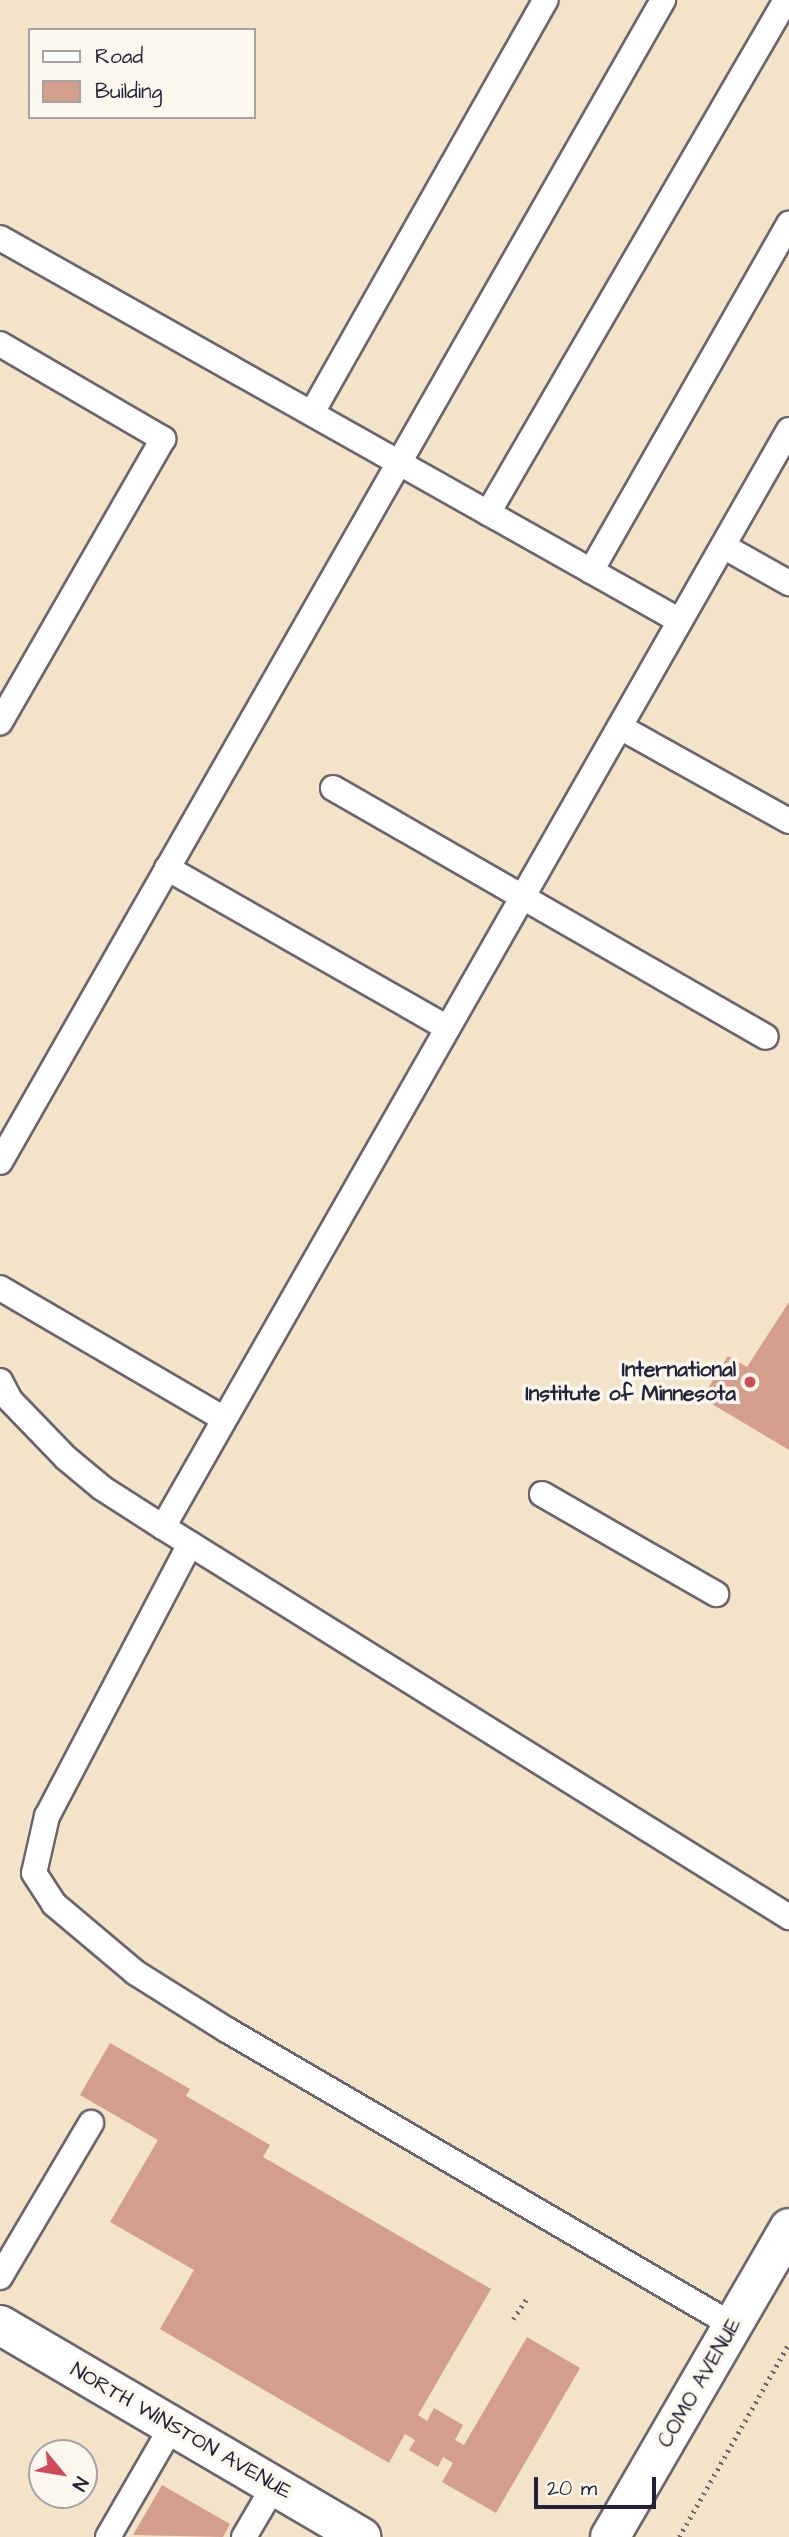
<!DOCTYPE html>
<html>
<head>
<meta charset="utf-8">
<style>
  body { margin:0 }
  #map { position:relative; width:789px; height:2537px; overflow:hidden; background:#f3e4c9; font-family:"Architects Daughter",sans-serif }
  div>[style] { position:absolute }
  .building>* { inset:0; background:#d49e8d }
  .path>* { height:4.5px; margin-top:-2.25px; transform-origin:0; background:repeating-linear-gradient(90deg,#6b666d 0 2px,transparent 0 7px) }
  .roads { filter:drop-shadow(2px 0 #6b666d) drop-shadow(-2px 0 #6b666d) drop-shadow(0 2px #6b666d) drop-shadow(0 -2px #6b666d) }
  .lane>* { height:24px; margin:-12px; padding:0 12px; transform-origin:12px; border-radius:12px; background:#fff }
  .street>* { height:38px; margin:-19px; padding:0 19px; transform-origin:19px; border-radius:19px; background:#fff }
  .secondary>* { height:38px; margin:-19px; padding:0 19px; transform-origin:19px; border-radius:19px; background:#fff }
  .dots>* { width:19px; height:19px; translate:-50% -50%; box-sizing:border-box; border:4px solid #fbf7ec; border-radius:50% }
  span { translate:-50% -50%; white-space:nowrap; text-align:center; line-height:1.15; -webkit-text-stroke:7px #fbf7ec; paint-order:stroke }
  .poi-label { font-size:21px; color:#22223b; font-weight:700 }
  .right { translate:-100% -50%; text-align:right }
  .street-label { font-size:21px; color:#22223b }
  .legend { position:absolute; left:28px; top:28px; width:228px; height:91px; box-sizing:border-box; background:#fbf7ec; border:2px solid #a4a2a5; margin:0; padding:9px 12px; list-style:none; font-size:21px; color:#22223b }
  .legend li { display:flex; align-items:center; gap:14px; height:35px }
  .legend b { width:35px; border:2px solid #a4a2a5 }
  .north { position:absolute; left:28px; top:2439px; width:70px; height:70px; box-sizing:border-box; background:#fbf7ec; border:2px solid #a4a2a5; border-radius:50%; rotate:120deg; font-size:19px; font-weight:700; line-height:28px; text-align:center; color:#22223b }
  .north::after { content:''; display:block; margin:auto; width:24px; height:32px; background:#d1495b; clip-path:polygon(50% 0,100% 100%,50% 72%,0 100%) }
  .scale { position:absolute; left:534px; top:2477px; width:122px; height:32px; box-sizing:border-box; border:4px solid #22223b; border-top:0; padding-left:9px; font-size:21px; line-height:24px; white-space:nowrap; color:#22223b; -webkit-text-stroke:5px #fbf7ec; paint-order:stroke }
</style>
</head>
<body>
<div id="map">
  <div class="building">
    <i style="clip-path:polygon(789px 1302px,789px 1450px,702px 1398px,728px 1356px,747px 1367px)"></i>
    <i style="clip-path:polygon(110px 2043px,190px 2089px,186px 2096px,270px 2145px,263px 2157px,491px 2289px,418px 2415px,427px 2421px,434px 2408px,463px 2425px,455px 2440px,464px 2445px,527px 2337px,580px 2368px,496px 2513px,442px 2482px,453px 2463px,443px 2457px,438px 2467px,409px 2450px,415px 2440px,405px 2434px,389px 2463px,160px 2329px,194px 2270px,110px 2222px,158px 2140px,80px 2095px)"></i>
    <i style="clip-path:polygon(162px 2485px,230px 2524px,223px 2537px,133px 2535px)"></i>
  </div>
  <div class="path">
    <i style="left:513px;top:2319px;width:25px;rotate:-56deg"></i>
    <i style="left:679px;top:2537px;width:223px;rotate:-60.4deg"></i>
  </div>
  <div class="roads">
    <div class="lane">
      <i style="left:0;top:238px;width:780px;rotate:29.39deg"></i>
      <i style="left:0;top:344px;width:189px;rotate:30.2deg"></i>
      <i style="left:163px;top:439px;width:327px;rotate:119.9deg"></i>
      <i style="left:313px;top:411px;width:472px;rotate:-60.5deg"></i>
      <i style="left:789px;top:430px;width:1263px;rotate:119.71deg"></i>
      <i style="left:163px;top:1527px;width:738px;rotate:31.92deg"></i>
      <i style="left:488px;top:513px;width:593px;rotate:-59.85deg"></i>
      <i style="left:723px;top:546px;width:76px;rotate:29.3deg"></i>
      <i style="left:591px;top:571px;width:400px;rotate:-60.3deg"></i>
      <i style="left:620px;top:727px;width:193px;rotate:29.1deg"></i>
      <i style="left:333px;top:788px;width:499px;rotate:29.9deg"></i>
      <i style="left:167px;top:868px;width:323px;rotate:29.7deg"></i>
      <i style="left:0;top:1162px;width:1338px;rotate:-60.29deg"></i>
      <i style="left:0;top:1288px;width:259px;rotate:30.3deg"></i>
      <i style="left:0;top:1381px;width:21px;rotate:62deg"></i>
      <i style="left:10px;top:1400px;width:81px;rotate:46deg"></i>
      <i style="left:66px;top:1458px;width:47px;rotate:39.8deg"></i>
      <i style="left:102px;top:1488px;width:72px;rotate:32.6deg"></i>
      <i style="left:542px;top:1494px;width:201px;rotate:29.9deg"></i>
      <i style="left:190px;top:1544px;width:307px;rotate:117.7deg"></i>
      <i style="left:47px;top:1816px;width:58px;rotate:102.8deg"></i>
      <i style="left:34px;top:1873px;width:37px;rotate:57deg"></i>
      <i style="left:54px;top:1904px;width:107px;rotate:40.1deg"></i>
      <i style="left:136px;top:1973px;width:107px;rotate:32.1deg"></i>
      <i style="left:227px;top:2030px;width:587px;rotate:30.28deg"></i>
      <i style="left:0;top:2277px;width:179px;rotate:-59.4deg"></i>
      <i style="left:108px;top:2537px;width:128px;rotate:-60deg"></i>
      <i style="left:244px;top:2537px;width:59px;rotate:-59.5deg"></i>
    </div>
    <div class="street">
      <i style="left:0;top:2325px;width:419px;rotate:30.4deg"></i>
    </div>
    <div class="secondary">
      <i style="left:610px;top:2537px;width:357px;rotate:-59.9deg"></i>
    </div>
  </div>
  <div class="dots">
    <i style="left:750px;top:1382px;background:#d1495b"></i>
  </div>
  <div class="poi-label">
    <span class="right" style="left:736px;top:1382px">International<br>Institute of Minnesota</span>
  </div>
  <div class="street-label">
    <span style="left:700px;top:2383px;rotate:-60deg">COMO AVENUE</span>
    <span style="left:181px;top:2431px;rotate:30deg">NORTH WINSTON AVENUE</span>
  </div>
  <ul class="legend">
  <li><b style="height:9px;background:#fff"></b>Road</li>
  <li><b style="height:19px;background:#d49e8d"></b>Building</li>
  </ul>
  <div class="north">N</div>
  <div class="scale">20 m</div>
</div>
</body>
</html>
